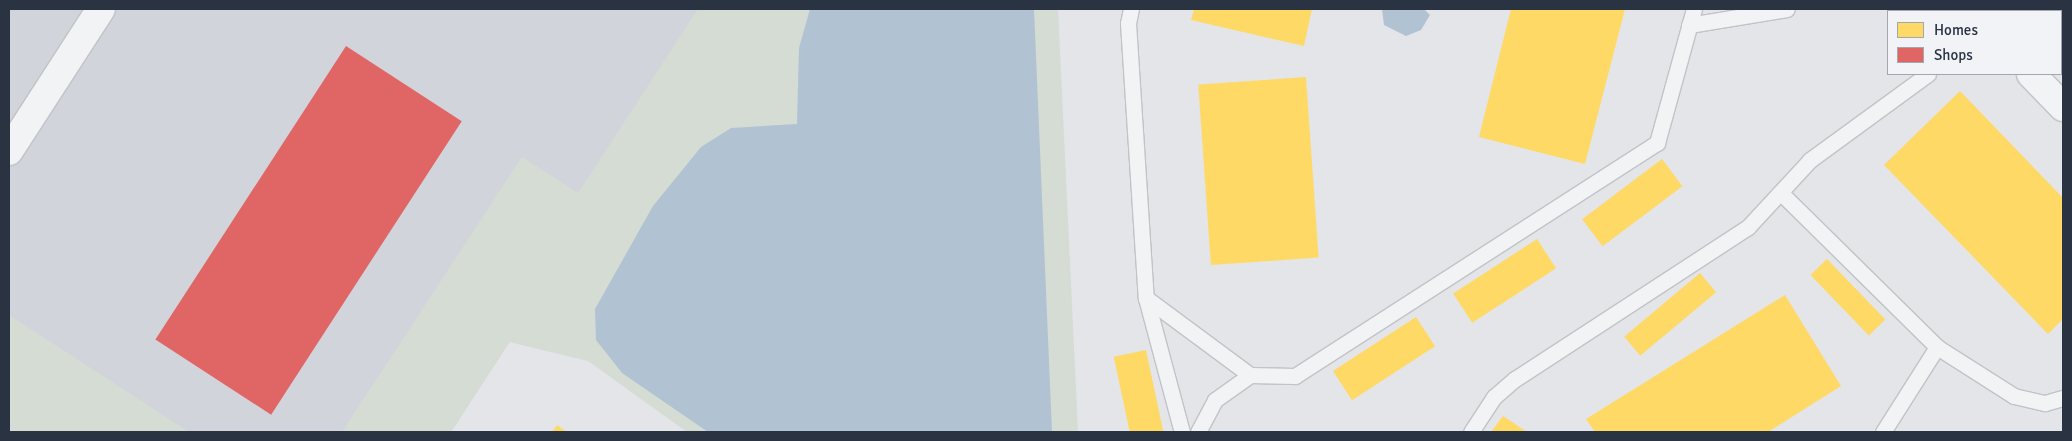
<!DOCTYPE html>
<html>
<head>
<meta charset="utf-8">
<style>
  body { margin:0 }
  #map { position:relative; width:2072px; height:441px; overflow:hidden; background:#e3e5e8; font-family:Signika,sans-serif }
  div>[style] { position:absolute }
  .built>* { inset:0; background:#d1d5db }
  .green>* { inset:0; background:#d4dcd3 }
  .water>* { inset:0; background:#b1c2d3 }
  .homes>* { inset:0; background:#ffd966; transform-origin:0 0 }
  .shops>* { inset:0; background:#e06666; transform-origin:0 0 }
  .roads { filter:drop-shadow(1px 0 #c1c3c6) drop-shadow(-1px 0 #c1c3c6) drop-shadow(0 1px #c1c3c6) drop-shadow(0 -1px #c1c3c6) }
  .service>* { height:15px; margin:-7.5px; padding:0 7.5px; transform-origin:7.5px; border-radius:7.5px; background:#f2f3f5 }
  .minor>* { height:28px; margin:-14px; padding:0 14px; transform-origin:14px; border-radius:14px; background:#f2f3f5 }
  span { translate:-50% -50%; white-space:nowrap; text-align:center; line-height:1.15; -webkit-text-stroke:5px #f1f3f7; paint-order:stroke }
  .frame { position:absolute; inset:0; border:10px solid #293342; pointer-events:none }
  .legend { position:absolute; left:1887px; top:10px; width:175px; height:65px; box-sizing:border-box; background:#f1f3f7; border:1px solid #a1a6af; margin:0; padding:6px 9px; list-style:none; font-size:15px; color:#293342 }
  .legend li { display:flex; align-items:center; gap:10px; height:25px }
  .legend b { width:25px; border:1px solid #a1a6af }
</style>
</head>
<body>
<div id="map">
  <div class="built">
    <i style="clip-path:polygon(9px 9px,726px 9px,451px 432px,9px 432px)"></i>
  </div>
  <div class="green">
    <i style="clip-path:polygon(698px 9px,1058px 9px,1078px 432px,687px 432px,588px 361px,509px 342px,451px 432px,342px 432px,522px 157px,578px 193px)"></i>
    <i style="clip-path:polygon(9px 315px,189px 432px,9px 432px)"></i>
  </div>
  <div class="water">
    <i style="clip-path:polygon(810px 9px,1034px 9px,1052px 432px,708px 432px,622px 373px,596px 340px,595px 309px,653px 206px,701px 147px,731px 128px,797px 124px,799px 48px)"></i>
    <i style="clip-path:polygon(1382px 9px,1424px 9px,1430px 15px,1421px 30px,1406px 36px,1384px 25px)"></i>
  </div>
  <div class="homes">
    <i style="clip-path:polygon(1194px 9px,1312px 9px,1304px 46px,1191px 20px)"></i>
    <i style="clip-path:polygon(1511px 9px,1625px 9px,1585px 164px,1479px 137px)"></i>
    <i style="left:1306px;top:77px;width:181px;height:108px;rotate:86deg"></i>
    <i style="clip-path:polygon(1960px 91px,2063px 198px,2063px 319px,2048px 334px,1884px 165px)"></i>
    <i style="left:1662px;top:159px;width:34px;height:100px;rotate:53deg"></i>
    <i style="left:1537px;top:239px;width:35px;height:100px;rotate:57deg"></i>
    <i style="left:1827px;top:259px;width:84px;height:23px;rotate:46deg"></i>
    <i style="left:1700px;top:273px;width:25px;height:99px;rotate:50deg"></i>
    <i style="clip-path:polygon(1785px 295px,1841px 386px,1768px 432px,1595px 432px,1586px 419px)"></i>
    <i style="left:1416px;top:317px;width:35px;height:99px;rotate:57deg"></i>
    <i style="left:1146px;top:350px;width:84px;height:33px;rotate:78deg"></i>
    <i style="clip-path:polygon(1503px 416px,1527px 432px,1491px 432px)"></i>
    <i style="clip-path:polygon(557px 425px,567px 432px,552px 432px)"></i>
  </div>
  <div class="shops">
    <i style="left:346px;top:46px;width:138px;height:350px;rotate:33deg"></i>
  </div>
  <div class="roads">
    <div class="service">
      <i style="left:1131px;top:9px;width:14px;rotate:102deg"></i>
      <i style="left:1128px;top:23px;width:276px;rotate:86.3deg"></i>
      <i style="left:1146px;top:298px;width:139px;rotate:75deg"></i>
      <i style="left:1689px;top:25px;width:99px;rotate:-9.3deg"></i>
      <i style="left:1782px;top:194px;width:218px;rotate:44.6deg"></i>
      <i style="left:1937px;top:347px;width:91px;rotate:32.5deg"></i>
      <i style="left:2014px;top:396px;width:32px;rotate:13deg"></i>
      <i style="left:2045px;top:403px;width:19px;rotate:-16deg"></i>
      <i style="left:1146px;top:298px;width:129px;rotate:36.5deg"></i>
      <i style="left:1198px;top:432px;width:36px;rotate:-62deg"></i>
      <i style="left:1215px;top:400px;width:43px;rotate:-35.5deg"></i>
      <i style="left:1250px;top:375px;width:45px;rotate:1.3deg"></i>
      <i style="left:1295px;top:376px;width:431px;rotate:-32.8deg"></i>
      <i style="left:1657px;top:143px;width:139px;rotate:-74.6deg"></i>
      <i style="left:1471px;top:432px;width:42px;rotate:-56.7deg"></i>
      <i style="left:1494px;top:397px;width:28px;rotate:-41deg"></i>
      <i style="left:1515px;top:379px;width:278px;rotate:-33.1deg"></i>
      <i style="left:1748px;top:227px;width:91px;rotate:-47.2deg"></i>
      <i style="left:1810px;top:160px;width:146px;rotate:-36.1deg"></i>
      <i style="left:1883px;top:432px;width:101px;rotate:-57.6deg"></i>
    </div>
    <div class="minor">
      <i style="left:1983px;top:9px;width:2px;rotate:63deg"></i>
      <i style="left:2031px;top:74px;width:46px;rotate:45.9deg"></i>
      <i style="left:9px;top:151px;width:169px;rotate:-57.1deg"></i>
    </div>
  </div>
  <div class="frame"></div>
  <ul class="legend">
  <li><b style="height:14px;background:#ffd966"></b>Homes</li>
  <li><b style="height:14px;background:#e06666"></b>Shops</li>
  </ul>
</div>
</body>
</html>
